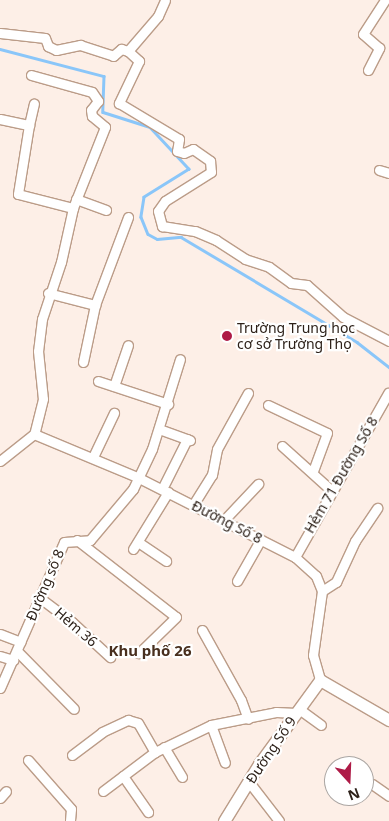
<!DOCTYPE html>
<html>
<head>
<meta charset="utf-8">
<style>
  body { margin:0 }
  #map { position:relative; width:389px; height:821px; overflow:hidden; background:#fdefe7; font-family:"Noto Sans",sans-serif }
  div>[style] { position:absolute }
  .stream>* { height:2.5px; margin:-1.25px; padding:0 1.25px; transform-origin:1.25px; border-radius:1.25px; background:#8ac6f9 }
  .roads { filter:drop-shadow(1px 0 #bb9c88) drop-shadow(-1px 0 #bb9c88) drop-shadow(0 1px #bb9c88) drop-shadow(0 -1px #bb9c88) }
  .minor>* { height:9px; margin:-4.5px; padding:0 4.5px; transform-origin:4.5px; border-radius:4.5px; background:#fff }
  .tertiary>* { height:11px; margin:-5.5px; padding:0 5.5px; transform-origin:5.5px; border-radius:5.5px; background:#fff }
  .dots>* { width:14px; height:14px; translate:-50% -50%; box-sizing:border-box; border:2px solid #fff; border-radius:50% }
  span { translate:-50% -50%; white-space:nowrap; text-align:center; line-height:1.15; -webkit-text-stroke:4.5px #fff; paint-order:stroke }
  .poi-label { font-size:14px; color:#2d2119 }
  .left { translate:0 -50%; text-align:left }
  .street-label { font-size:14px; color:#2d2119 }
  .neighbourhood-label { font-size:15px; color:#482f1e; font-weight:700 }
  .north { position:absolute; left:324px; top:756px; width:50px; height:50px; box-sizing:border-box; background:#fff; border:1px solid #aba6a3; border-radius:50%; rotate:160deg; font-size:14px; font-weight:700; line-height:20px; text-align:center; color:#2d2119 }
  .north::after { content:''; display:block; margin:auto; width:18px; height:22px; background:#ae1b47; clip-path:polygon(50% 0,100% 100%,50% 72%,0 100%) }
</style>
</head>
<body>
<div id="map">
  <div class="stream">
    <i style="left:0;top:49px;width:107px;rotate:14.6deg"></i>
    <i style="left:104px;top:76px;width:36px;rotate:92deg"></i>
    <i style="left:103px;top:112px;width:49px;rotate:17.7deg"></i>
    <i style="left:150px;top:127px;width:57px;rotate:47.1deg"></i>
    <i style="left:189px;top:169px;width:53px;rotate:148.1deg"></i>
    <i style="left:144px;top:197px;width:20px;rotate:99deg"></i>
    <i style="left:141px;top:217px;width:18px;rotate:68deg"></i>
    <i style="left:148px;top:234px;width:10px;rotate:29deg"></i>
    <i style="left:157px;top:239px;width:24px;rotate:-5deg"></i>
    <i style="left:181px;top:237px;width:205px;rotate:30.8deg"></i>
    <i style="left:357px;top:342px;width:41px;rotate:38deg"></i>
  </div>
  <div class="roads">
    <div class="minor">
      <i style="left:0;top:33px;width:45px;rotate:6.3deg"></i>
      <i style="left:45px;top:38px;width:9px;rotate:69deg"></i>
      <i style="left:48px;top:46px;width:9px;rotate:27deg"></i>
      <i style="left:56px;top:50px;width:25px;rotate:-12deg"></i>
      <i style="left:80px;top:45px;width:35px;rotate:18deg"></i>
      <i style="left:113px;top:56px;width:11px;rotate:-41deg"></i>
      <i style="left:121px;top:49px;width:7px;rotate:16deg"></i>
      <i style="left:128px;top:51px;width:15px;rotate:42deg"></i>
      <i style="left:139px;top:61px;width:47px;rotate:115.5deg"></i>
      <i style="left:119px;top:103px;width:70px;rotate:31deg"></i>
      <i style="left:179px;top:139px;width:12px;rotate:99deg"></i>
      <i style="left:177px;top:151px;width:7px;rotate:16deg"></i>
      <i style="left:184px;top:153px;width:10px;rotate:-24deg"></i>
      <i style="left:193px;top:149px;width:21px;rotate:35deg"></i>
      <i style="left:210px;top:161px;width:11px;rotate:85deg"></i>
      <i style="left:211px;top:172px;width:54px;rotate:147.8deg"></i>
      <i style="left:165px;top:201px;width:12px;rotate:125deg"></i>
      <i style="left:158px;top:211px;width:16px;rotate:75deg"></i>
      <i style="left:162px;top:226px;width:33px;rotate:9deg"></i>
      <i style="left:195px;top:231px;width:23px;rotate:23deg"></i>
      <i style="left:216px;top:240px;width:35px;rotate:33deg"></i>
      <i style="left:245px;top:259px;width:25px;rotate:18deg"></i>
      <i style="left:269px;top:267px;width:27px;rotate:36deg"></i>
      <i style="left:291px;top:283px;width:16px;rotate:7deg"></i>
      <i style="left:307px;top:285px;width:48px;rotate:41.6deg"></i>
      <i style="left:343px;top:317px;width:52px;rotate:27.6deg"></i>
      <i style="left:128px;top:51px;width:46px;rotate:-49.4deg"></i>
      <i style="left:158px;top:16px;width:17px;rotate:-66deg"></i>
      <i style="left:368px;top:70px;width:25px;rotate:-63deg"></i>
      <i style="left:379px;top:48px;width:21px;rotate:-139deg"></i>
      <i style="left:363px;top:34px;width:40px;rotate:-57.1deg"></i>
      <i style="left:31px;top:75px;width:63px;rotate:15.6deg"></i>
      <i style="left:92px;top:92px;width:11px;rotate:56deg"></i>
      <i style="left:98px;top:101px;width:11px;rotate:128deg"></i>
      <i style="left:91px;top:110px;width:6px;rotate:81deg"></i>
      <i style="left:92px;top:116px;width:17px;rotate:40deg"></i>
      <i style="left:105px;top:127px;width:87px;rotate:111.6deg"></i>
      <i style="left:73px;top:208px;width:55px;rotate:102.5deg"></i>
      <i style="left:61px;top:262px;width:60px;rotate:108.4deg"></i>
      <i style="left:42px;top:319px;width:32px;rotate:97deg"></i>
      <i style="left:38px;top:351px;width:48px;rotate:84.1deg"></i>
      <i style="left:43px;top:399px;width:36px;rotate:104deg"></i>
      <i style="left:0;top:119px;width:30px;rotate:12deg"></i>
      <i style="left:29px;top:125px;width:22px;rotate:-77deg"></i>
      <i style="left:29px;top:125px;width:70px;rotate:99.1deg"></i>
      <i style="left:18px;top:194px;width:57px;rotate:14.3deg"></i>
      <i style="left:379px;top:170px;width:10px;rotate:17deg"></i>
      <i style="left:76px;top:199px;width:32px;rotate:20deg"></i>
      <i style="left:48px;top:293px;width:49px;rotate:14.3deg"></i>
      <i style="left:83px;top:362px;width:58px;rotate:-78.1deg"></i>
      <i style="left:95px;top:305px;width:94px;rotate:-69.4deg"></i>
      <i style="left:98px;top:381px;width:74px;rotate:18.2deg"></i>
      <i style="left:114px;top:386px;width:43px;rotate:-71.1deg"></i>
      <i style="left:268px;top:405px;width:65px;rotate:25.4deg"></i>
      <i style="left:327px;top:433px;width:40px;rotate:110.2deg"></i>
      <i style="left:159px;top:429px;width:33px;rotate:20deg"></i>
      <i style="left:34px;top:434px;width:112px;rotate:22.7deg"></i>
      <i style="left:137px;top:477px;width:177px;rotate:26.9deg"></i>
      <i style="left:295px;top:557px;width:28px;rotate:42deg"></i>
      <i style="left:316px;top:576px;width:16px;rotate:68deg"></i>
      <i style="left:322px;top:591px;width:65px;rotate:98deg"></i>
      <i style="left:313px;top:655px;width:26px;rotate:74deg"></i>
      <i style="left:282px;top:446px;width:67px;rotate:42deg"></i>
      <i style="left:93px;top:457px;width:49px;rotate:-64.5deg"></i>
      <i style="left:0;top:461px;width:43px;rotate:-38.5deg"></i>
      <i style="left:162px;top:489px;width:56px;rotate:-63.4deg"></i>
      <i style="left:193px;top:505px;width:36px;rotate:-58deg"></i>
      <i style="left:212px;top:475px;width:26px;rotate:-79deg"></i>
      <i style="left:217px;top:449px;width:64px;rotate:-61deg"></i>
      <i style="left:224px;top:520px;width:50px;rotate:-46.6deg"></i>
      <i style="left:77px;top:540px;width:125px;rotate:37.9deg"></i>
      <i style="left:176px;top:617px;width:52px;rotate:135.8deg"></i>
      <i style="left:138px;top:542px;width:34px;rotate:34deg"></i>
      <i style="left:133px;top:549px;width:67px;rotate:-58.4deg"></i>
      <i style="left:295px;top:557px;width:189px;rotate:-60.4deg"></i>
      <i style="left:237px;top:581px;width:48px;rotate:-60.3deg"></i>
      <i style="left:322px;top:591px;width:17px;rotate:-33deg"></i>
      <i style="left:336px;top:582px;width:45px;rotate:-65.1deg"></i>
      <i style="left:355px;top:541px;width:40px;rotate:-56deg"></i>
      <i style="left:40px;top:598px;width:40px;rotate:37deg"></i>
      <i style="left:72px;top:622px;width:52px;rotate:42.6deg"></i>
      <i style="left:202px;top:630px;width:80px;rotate:60.9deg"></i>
      <i style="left:241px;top:700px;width:20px;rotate:70deg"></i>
      <i style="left:0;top:634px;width:22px;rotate:21deg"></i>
      <i style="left:17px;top:651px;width:81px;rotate:45.5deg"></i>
      <i style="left:0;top:656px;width:14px;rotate:17deg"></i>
      <i style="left:0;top:688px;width:159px;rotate:-66.3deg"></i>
      <i style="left:64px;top:542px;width:26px;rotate:-4deg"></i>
      <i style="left:90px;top:540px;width:67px;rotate:-49.9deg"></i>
      <i style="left:133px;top:489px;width:44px;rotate:-64.6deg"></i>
      <i style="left:152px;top:449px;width:94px;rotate:-72.7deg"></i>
      <i style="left:299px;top:709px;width:27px;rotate:36deg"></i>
      <i style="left:211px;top:725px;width:40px;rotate:69.8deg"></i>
      <i style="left:164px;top:747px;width:35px;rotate:59deg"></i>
      <i style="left:72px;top:755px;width:38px;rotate:-37deg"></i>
      <i style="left:102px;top:732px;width:29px;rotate:-25deg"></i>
      <i style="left:128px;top:720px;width:10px;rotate:17deg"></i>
      <i style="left:138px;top:723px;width:34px;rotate:60deg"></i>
      <i style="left:28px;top:760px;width:65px;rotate:48.7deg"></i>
      <i style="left:71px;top:809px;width:12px;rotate:95deg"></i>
      <i style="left:123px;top:776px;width:44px;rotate:55.2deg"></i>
      <i style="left:249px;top:782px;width:49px;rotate:52.4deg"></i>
      <i style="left:372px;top:784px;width:21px;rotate:35deg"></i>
      <i style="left:103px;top:791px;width:65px;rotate:-36.9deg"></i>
      <i style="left:155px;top:752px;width:62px;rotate:-25.7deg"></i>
      <i style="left:211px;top:725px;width:66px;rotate:-11.3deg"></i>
      <i style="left:276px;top:712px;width:20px;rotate:3deg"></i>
      <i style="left:0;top:798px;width:9px;rotate:-49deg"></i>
    </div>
    <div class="tertiary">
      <i style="left:224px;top:821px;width:67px;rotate:-58.4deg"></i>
      <i style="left:259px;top:764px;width:104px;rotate:-54deg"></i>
      <i style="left:320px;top:680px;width:80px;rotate:30.1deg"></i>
    </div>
  </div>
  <div class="dots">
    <i style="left:227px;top:336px;background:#ae1b47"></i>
  </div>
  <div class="poi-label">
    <span class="left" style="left:237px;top:336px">Trường Trung học<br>cơ sở Trường Thọ</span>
  </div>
  <div class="street-label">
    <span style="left:341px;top:475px;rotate:-60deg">Hẻm 71 Đường Số 8</span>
    <span style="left:227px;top:522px;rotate:27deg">Đường Số 8</span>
    <span style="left:45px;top:585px;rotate:-67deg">Đường số 8</span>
    <span style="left:76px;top:627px;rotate:41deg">Hẻm 36</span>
    <span style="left:271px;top:750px;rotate:-56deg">Đường Số 9</span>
  </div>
  <div class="neighbourhood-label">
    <span style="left:150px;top:651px">Khu phố 26</span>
  </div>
  <div class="north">N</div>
</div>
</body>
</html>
